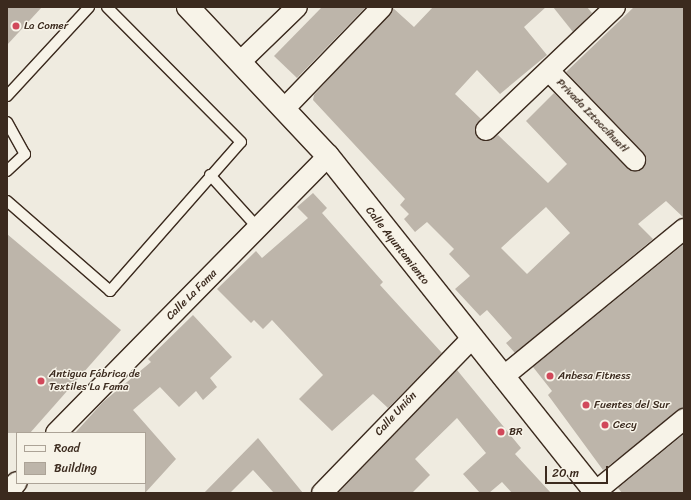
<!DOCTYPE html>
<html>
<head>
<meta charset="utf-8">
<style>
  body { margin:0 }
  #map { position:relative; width:691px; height:500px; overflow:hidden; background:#efebe0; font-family:Sriracha,sans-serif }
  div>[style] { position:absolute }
  .building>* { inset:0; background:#bdb5aa }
  .roads { filter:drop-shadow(1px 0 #3b2a1e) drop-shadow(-1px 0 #3b2a1e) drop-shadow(0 1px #3b2a1e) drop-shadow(0 -1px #3b2a1e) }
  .lane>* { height:10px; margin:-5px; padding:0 5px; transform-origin:5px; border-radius:5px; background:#f7f3e8 }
  .street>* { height:20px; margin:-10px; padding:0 10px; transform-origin:10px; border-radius:10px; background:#f7f3e8 }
  .secondary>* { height:22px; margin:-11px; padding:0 11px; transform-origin:11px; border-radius:11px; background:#f7f3e8 }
  .dots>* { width:11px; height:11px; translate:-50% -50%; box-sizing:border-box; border:2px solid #f7f3e8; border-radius:50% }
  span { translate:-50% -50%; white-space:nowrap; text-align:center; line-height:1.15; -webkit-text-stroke:3px #f7f3e8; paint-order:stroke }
  .poi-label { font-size:11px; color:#3b2a1e }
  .left { translate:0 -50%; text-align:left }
  .street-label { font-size:11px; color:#3b2a1e }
  .frame { position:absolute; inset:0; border:8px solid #3b2a1e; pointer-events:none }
  .legend { position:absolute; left:16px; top:432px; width:130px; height:52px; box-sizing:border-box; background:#f7f3e8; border:1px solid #aca397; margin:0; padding:5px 7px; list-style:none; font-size:12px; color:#3b2a1e }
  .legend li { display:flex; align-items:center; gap:8px; height:20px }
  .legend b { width:20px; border:1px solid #aca397 }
  .scale { position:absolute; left:545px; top:466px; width:63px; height:18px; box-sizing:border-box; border:2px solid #3b2a1e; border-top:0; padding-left:5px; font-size:12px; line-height:14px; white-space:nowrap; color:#3b2a1e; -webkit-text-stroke:3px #f7f3e8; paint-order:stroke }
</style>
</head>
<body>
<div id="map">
  <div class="building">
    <i style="clip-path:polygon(7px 7px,42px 7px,7px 45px)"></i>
    <i style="clip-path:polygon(322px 7px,366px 7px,297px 78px,274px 56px)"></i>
    <i style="clip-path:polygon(evenodd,433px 7px,546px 7px,524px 27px,547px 55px,500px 94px,477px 70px,455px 94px,481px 119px,475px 127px,478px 138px,488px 141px,498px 135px,548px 183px,567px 164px,526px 121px,554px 93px,627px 168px,637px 171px,643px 168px,646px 158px,643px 152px,566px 72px,634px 7px,684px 7px,684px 218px,666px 201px,638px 224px,653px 239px,515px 353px,506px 343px,512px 338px,487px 310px,480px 316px,455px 289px,470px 276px,449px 254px,454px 249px,427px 222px,415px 232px,404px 219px,409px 214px,400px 205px,405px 199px,313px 100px,314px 95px,393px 8px,414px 27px,433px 7px,546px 207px,570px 233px,527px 274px,501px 248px,546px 207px)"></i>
    <i style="clip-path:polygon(553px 7px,587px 7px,592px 13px,573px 32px)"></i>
    <i style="clip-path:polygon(313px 193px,327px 208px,322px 213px,383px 282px,380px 285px,442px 353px,388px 408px,373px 394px,332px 431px,299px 399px,323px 375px,272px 320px,263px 329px,254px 320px,251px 323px,217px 289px,256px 251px,262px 258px,308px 218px,297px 207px)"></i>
    <i style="clip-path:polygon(7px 234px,121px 330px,30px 433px,7px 433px)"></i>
    <i style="clip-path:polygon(684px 244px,684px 408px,603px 470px,548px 395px,552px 391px,533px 367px)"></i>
    <i style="clip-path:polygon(193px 315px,232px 357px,210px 378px,217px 387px,203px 400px,196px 391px,179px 407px,160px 387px,133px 410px,176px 459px,145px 493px,145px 433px,75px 433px,103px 402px,151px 362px,148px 359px)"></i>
    <i style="clip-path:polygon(457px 370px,521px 448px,515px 454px,551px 493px,512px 493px,502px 482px,489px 493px,480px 493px,463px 474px,486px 453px,457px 418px,415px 459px,430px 475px,412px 493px,338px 493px)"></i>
    <i style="clip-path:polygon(684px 434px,684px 493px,622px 493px,618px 488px)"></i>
    <i style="clip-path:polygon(258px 438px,303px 493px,274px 493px,253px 470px,230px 493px,204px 493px)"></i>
  </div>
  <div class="roads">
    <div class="lane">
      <i style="left:7px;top:96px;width:121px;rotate:-47.3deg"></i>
      <i style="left:7px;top:122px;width:37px;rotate:61deg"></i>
      <i style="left:25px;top:154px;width:25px;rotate:137deg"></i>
      <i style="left:210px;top:175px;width:73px;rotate:47.8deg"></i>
      <i style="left:7px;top:201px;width:137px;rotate:41.1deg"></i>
      <i style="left:110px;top:291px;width:198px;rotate:-48.7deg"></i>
      <i style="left:241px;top:142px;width:190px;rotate:-134.8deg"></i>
    </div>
    <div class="street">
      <i style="left:240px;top:62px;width:79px;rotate:-44deg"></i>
      <i style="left:549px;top:71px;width:124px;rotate:46deg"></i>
      <i style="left:284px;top:109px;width:141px;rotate:-46.1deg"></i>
      <i style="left:486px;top:130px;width:178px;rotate:-43.6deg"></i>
      <i style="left:503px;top:377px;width:234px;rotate:-39.3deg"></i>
      <i style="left:56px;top:433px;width:388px;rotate:-45.5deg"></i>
      <i style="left:8px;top:493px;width:14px;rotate:-51deg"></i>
      <i style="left:322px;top:493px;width:216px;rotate:-45.9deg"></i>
      <i style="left:594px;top:493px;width:117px;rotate:-39.4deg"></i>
    </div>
    <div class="secondary">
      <i style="left:188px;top:7px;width:204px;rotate:46.8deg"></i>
      <i style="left:328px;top:156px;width:431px;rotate:51.5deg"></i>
    </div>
  </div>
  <div class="dots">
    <i style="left:16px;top:26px;background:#d1495b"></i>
    <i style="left:550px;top:376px;background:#d1495b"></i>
    <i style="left:41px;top:381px;background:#d1495b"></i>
    <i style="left:586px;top:405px;background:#d1495b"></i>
    <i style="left:605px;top:425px;background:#d1495b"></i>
    <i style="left:501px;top:432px;background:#d1495b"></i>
  </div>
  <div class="poi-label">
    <span class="left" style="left:24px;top:26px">La Comer</span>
    <span class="left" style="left:49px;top:381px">Antigua Fábrica de<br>Textiles La Fama</span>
    <span class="left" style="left:558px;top:376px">Anbesa Fitness</span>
    <span class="left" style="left:594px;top:405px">Fuentes del Sur</span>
    <span class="left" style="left:613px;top:425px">Cecy</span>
    <span class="left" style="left:509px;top:432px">BR</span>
  </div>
  <div class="street-label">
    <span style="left:592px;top:116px;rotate:46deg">Privada Iztaccíhuatl</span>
    <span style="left:397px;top:246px;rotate:52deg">Calle Ayuntamiento</span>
    <span style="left:192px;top:295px;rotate:-45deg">Calle La Fama</span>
    <span style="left:396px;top:414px;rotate:-47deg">Calle Unión</span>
  </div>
  <div class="frame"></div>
  <ul class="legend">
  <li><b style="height:5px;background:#f7f3e8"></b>Road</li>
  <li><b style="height:11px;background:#bdb5aa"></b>Building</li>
  </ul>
  <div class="scale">20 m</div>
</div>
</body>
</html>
